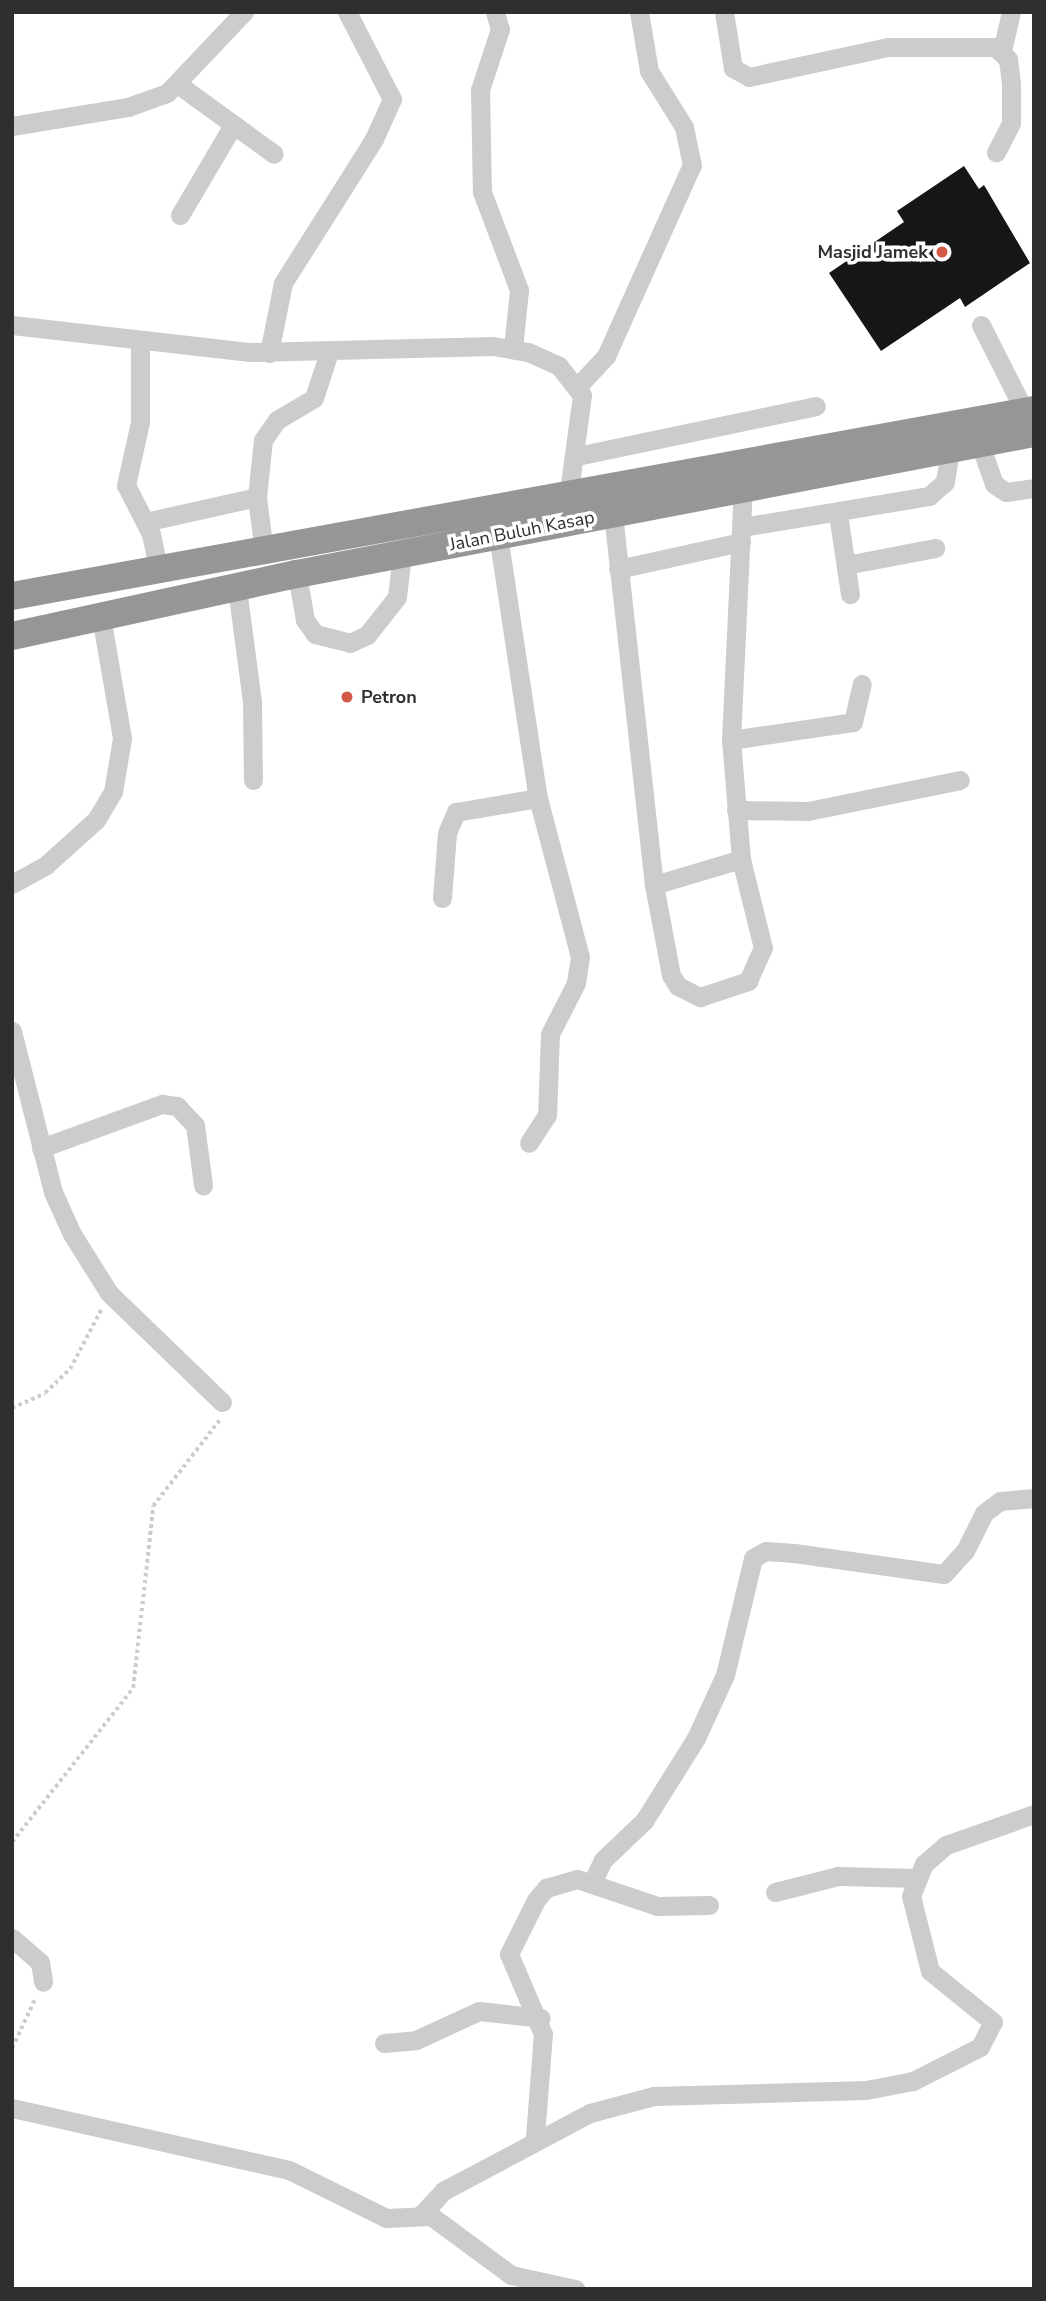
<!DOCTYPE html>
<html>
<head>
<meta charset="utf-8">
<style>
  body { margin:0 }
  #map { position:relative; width:1046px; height:2301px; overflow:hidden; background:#fff; font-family:"Nunito Sans",sans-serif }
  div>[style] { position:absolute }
  .building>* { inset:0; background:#161616 }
  .path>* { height:3.5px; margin-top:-1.75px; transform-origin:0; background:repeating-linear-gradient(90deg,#ccc 0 3.5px,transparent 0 7px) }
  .minor>* { height:19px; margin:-9.5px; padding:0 9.5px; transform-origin:9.5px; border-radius:9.5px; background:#ccc }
  .highway>* { height:28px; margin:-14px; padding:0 14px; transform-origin:14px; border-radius:14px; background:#969696 }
  .dots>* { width:19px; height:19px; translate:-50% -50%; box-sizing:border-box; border:4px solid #fff; border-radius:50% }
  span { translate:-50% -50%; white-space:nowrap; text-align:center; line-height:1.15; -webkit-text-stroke:7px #fff; paint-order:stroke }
  .poi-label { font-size:18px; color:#2f2f2f; font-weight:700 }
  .right { translate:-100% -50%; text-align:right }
  .left { translate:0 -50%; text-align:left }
  .street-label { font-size:18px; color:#2f2f2f }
  .frame { position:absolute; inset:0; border:14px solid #2f2f2f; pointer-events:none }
</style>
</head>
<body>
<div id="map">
  <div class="building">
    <i style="clip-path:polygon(964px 166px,979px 189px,984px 185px,1030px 263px,965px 307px,960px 298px,881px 351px,829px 273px,904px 222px,897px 211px)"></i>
  </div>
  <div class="path">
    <i style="left:12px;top:1408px;width:36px;rotate:-24deg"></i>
    <i style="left:45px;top:1393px;width:35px;rotate:-44deg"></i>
    <i style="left:70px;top:1369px;width:67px;rotate:-62.3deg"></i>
    <i style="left:12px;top:1842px;width:196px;rotate:-51.8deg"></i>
    <i style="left:133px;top:1688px;width:183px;rotate:-83.7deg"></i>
    <i style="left:153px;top:1506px;width:108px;rotate:-52.2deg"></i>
    <i style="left:12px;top:2048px;width:56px;rotate:-64.8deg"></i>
  </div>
  <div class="minor">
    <i style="left:495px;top:12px;width:18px;rotate:74deg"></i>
    <i style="left:500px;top:29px;width:64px;rotate:108.2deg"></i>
    <i style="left:480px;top:90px;width:102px;rotate:88.9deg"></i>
    <i style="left:482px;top:192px;width:105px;rotate:69.3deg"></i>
    <i style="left:519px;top:290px;width:58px;rotate:95.9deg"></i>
    <i style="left:724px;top:12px;width:57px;rotate:80.9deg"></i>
    <i style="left:733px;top:68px;width:18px;rotate:29deg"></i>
    <i style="left:749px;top:77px;width:142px;rotate:-12.2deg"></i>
    <i style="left:888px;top:47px;width:107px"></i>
    <i style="left:995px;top:47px;width:18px;rotate:43deg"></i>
    <i style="left:1008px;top:59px;width:25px;rotate:83deg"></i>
    <i style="left:1011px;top:84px;width:39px;rotate:90deg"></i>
    <i style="left:1011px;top:123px;width:33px;rotate:117deg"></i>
    <i style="left:1002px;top:51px;width:40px;rotate:-77deg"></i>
    <i style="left:179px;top:85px;width:117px;rotate:36deg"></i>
    <i style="left:12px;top:126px;width:118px;rotate:-9.3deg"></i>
    <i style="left:128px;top:107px;width:41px;rotate:-19.7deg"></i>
    <i style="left:167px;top:93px;width:112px;rotate:-46.5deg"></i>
    <i style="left:180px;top:215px;width:104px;rotate:-59.5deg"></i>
    <i style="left:12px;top:325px;width:240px;rotate:6.5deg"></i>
    <i style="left:250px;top:352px;width:243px;rotate:-1.4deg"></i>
    <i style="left:493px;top:346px;width:36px;rotate:10deg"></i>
    <i style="left:528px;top:352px;width:34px;rotate:24deg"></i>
    <i style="left:559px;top:366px;width:37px;rotate:52deg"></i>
    <i style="left:582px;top:395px;width:105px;rotate:97.7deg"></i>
    <i style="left:981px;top:325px;width:97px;rotate:63.2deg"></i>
    <i style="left:140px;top:340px;width:82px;rotate:90deg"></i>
    <i style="left:140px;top:422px;width:65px;rotate:102.5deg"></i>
    <i style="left:126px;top:485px;width:55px;rotate:63deg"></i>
    <i style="left:151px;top:534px;width:39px;rotate:78deg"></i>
    <i style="left:269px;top:353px;width:71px;rotate:-78.7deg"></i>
    <i style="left:283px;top:283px;width:170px;rotate:-57.7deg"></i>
    <i style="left:374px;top:139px;width:44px;rotate:-65.8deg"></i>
    <i style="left:392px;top:99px;width:98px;rotate:-117.3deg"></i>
    <i style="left:579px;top:385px;width:40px;rotate:-47deg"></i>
    <i style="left:606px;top:356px;width:209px;rotate:-65.8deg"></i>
    <i style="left:692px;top:165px;width:39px;rotate:-102deg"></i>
    <i style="left:684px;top:127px;width:66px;rotate:-122deg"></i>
    <i style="left:649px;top:71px;width:60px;rotate:-99.6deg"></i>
    <i style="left:980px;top:444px;width:42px;rotate:70.7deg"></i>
    <i style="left:994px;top:484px;width:14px;rotate:34deg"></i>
    <i style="left:1006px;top:492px;width:28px;rotate:-8deg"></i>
    <i style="left:577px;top:456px;width:244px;rotate:-11.8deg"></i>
    <i style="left:613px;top:514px;width:373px;rotate:83.7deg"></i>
    <i style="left:654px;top:885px;width:92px;rotate:79.3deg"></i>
    <i style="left:671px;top:975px;width:13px;rotate:58deg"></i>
    <i style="left:678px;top:986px;width:25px;rotate:27deg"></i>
    <i style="left:700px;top:997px;width:51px;rotate:-18.4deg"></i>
    <i style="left:748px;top:981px;width:36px;rotate:-66deg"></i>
    <i style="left:763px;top:948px;width:92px;rotate:-103.9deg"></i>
    <i style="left:741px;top:859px;width:119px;rotate:-94.8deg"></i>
    <i style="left:731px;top:740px;width:251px;rotate:-87.3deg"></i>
    <i style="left:838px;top:514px;width:81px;rotate:81.5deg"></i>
    <i style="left:145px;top:522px;width:115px;rotate:-12.6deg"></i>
    <i style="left:742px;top:527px;width:190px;rotate:-9.4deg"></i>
    <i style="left:929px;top:496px;width:21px;rotate:-41deg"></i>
    <i style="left:945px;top:482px;width:33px;rotate:-81deg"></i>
    <i style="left:498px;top:535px;width:266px;rotate:81.4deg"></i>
    <i style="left:538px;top:798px;width:164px;rotate:75.2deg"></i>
    <i style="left:580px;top:957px;width:26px;rotate:99deg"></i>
    <i style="left:576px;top:983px;width:57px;rotate:117deg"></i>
    <i style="left:550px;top:1034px;width:81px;rotate:92.1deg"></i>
    <i style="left:547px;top:1115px;width:33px;rotate:123deg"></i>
    <i style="left:264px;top:552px;width:55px;rotate:-97.3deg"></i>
    <i style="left:257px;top:497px;width:57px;rotate:-84deg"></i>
    <i style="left:263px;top:440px;width:24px;rotate:-55deg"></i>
    <i style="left:277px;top:420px;width:43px;rotate:-30.7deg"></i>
    <i style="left:314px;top:398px;width:48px;rotate:-71.9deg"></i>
    <i style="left:846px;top:565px;width:91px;rotate:-10.8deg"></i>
    <i style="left:618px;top:569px;width:126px;rotate:-12.4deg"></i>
    <i style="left:297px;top:574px;width:47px;rotate:80.1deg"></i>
    <i style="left:305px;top:620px;width:17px;rotate:54deg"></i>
    <i style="left:315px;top:634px;width:36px;rotate:14deg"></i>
    <i style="left:350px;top:643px;width:19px;rotate:-25deg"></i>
    <i style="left:367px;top:635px;width:48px;rotate:-51.7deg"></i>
    <i style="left:397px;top:597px;width:43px;rotate:-83.4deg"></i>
    <i style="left:237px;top:588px;width:115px;rotate:82.5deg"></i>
    <i style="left:252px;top:702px;width:78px;rotate:89.3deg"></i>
    <i style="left:731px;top:740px;width:123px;rotate:-8.4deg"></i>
    <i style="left:853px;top:722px;width:39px;rotate:-77deg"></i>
    <i style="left:736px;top:810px;width:72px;rotate:0.8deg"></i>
    <i style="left:808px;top:811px;width:155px;rotate:-11.5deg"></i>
    <i style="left:12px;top:884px;width:39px;rotate:-29deg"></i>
    <i style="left:46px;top:865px;width:67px;rotate:-42deg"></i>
    <i style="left:96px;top:820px;width:33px;rotate:-59deg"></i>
    <i style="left:113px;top:792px;width:55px;rotate:-80.5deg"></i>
    <i style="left:122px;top:738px;width:123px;rotate:-99.8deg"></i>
    <i style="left:654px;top:885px;width:91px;rotate:-16.6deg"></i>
    <i style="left:442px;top:898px;width:65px;rotate:-85.6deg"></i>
    <i style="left:447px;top:833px;width:23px;rotate:-67deg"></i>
    <i style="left:456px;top:812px;width:83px;rotate:-9.7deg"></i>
    <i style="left:12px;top:1031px;width:166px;rotate:75.7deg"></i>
    <i style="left:53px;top:1192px;width:46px;rotate:65.7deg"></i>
    <i style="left:72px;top:1234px;width:70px;rotate:57.9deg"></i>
    <i style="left:109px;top:1293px;width:157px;rotate:44deg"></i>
    <i style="left:41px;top:1148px;width:129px;rotate:-20deg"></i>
    <i style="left:162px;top:1104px;width:15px;rotate:8deg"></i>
    <i style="left:177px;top:1106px;width:26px;rotate:47deg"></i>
    <i style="left:195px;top:1125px;width:61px;rotate:82.4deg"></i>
    <i style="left:593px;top:1881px;width:23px;rotate:-65deg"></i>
    <i style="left:603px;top:1860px;width:57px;rotate:-43.6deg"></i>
    <i style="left:644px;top:1821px;width:98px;rotate:-57.9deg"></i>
    <i style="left:696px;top:1738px;width:69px;rotate:-65.3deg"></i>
    <i style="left:725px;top:1675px;width:120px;rotate:-76.5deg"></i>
    <i style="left:753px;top:1558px;width:15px;rotate:-28deg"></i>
    <i style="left:766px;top:1551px;width:28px;rotate:4deg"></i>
    <i style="left:794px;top:1553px;width:151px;rotate:8deg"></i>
    <i style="left:944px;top:1574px;width:31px;rotate:-48deg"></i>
    <i style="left:965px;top:1551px;width:42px;rotate:-63.4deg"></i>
    <i style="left:984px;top:1513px;width:20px;rotate:-37deg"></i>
    <i style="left:1000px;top:1501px;width:34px;rotate:-5deg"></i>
    <i style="left:775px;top:1892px;width:65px;rotate:-14.3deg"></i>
    <i style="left:838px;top:1876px;width:78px;rotate:1.5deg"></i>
    <i style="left:12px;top:1938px;width:37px;rotate:41deg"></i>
    <i style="left:40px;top:1962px;width:20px;rotate:81deg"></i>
    <i style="left:384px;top:2043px;width:32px;rotate:-5deg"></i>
    <i style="left:416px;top:2040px;width:69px;rotate:-24.7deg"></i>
    <i style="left:479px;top:2011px;width:62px;rotate:6.4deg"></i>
    <i style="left:12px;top:2108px;width:284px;rotate:12.6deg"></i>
    <i style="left:289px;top:2170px;width:108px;rotate:26.3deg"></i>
    <i style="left:386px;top:2218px;width:45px;rotate:-2.5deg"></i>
    <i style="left:431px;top:2216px;width:99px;rotate:36.4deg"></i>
    <i style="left:511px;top:2275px;width:66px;rotate:12.3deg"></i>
    <i style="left:535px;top:2137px;width:103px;rotate:-85.6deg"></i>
    <i style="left:543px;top:2034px;width:87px;rotate:-113deg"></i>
    <i style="left:509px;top:1954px;width:60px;rotate:-63.4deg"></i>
    <i style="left:536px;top:1900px;width:16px;rotate:-50deg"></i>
    <i style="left:546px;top:1888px;width:32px;rotate:-16deg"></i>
    <i style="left:577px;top:1879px;width:84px;rotate:18.6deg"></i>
    <i style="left:657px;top:1906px;width:52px;rotate:-1.1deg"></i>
    <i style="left:421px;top:2215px;width:33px;rotate:-47deg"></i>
    <i style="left:443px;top:2191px;width:166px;rotate:-28deg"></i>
    <i style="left:590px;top:2113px;width:66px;rotate:-14.9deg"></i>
    <i style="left:654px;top:2096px;width:212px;rotate:-1.6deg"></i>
    <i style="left:866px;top:2090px;width:48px;rotate:-10.8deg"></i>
    <i style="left:913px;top:2081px;width:75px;rotate:-26.9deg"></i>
    <i style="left:980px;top:2047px;width:28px;rotate:-63deg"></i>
    <i style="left:993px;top:2022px;width:81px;rotate:-141deg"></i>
    <i style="left:930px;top:1971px;width:77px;rotate:-104.2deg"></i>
    <i style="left:911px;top:1896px;width:35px;rotate:-68deg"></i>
    <i style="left:924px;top:1864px;width:29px;rotate:-41deg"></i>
    <i style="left:946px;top:1845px;width:93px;rotate:-19.4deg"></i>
  </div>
  <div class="highway">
    <i style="left:12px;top:596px;width:1039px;rotate:-10.31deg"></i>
    <i style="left:12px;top:636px;width:292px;rotate:-12.3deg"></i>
    <i style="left:297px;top:574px;width:750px;rotate:-10.83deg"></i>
  </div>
  <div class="dots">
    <i style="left:942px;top:252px;background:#d25946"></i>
    <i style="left:347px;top:697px;background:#d25946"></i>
  </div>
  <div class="poi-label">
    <span class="right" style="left:928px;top:252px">Masjid Jamek</span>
    <span class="left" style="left:361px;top:697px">Petron</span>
  </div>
  <div class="street-label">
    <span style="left:522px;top:531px;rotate:-11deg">Jalan Buluh Kasap</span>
  </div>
  <div class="frame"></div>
</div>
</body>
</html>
